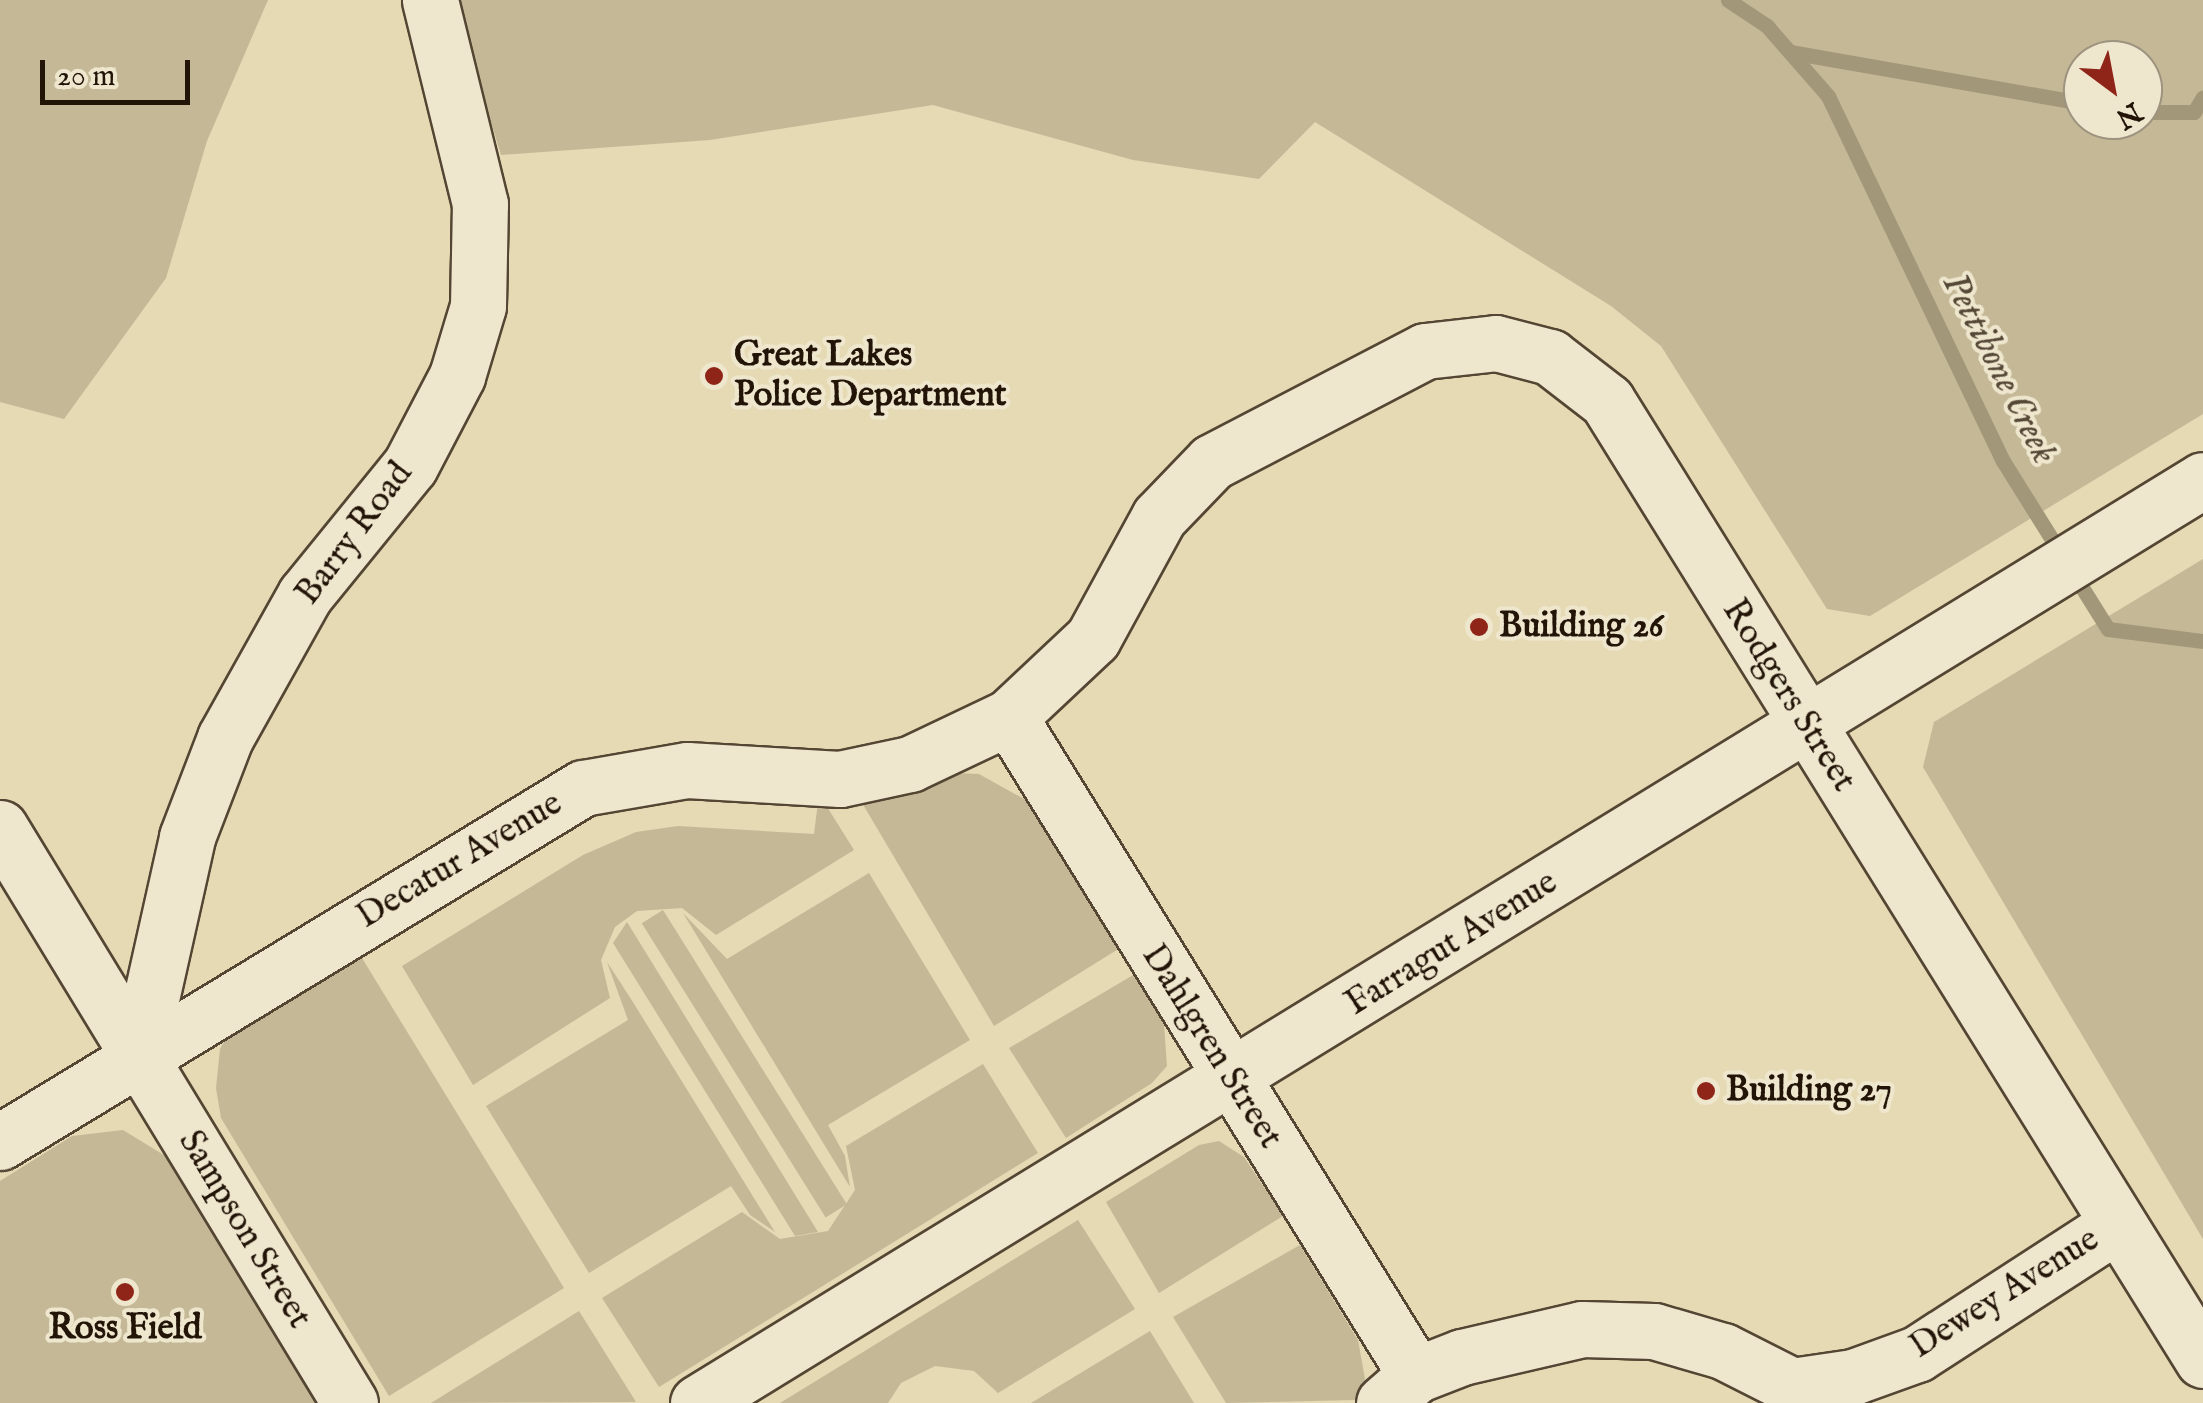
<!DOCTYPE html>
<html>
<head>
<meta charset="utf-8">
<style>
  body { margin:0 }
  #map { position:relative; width:2203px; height:1403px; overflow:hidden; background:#e5dab4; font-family:"IM FELL English",serif }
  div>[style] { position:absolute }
  .green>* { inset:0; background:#c4b897; transform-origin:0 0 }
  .stream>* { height:15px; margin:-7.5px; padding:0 7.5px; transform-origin:7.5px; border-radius:7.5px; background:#a3977a }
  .roads { filter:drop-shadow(2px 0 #544633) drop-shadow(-2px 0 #544633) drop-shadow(0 2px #544633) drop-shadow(0 -2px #544633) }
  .minor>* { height:55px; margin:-27.5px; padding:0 27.5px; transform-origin:27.5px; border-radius:27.5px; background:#eee7ce }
  .dots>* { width:28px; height:28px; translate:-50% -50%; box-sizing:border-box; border:5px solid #eee7ce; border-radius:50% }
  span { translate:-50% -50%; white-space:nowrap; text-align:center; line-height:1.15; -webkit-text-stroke:8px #eee7ce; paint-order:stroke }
  .poi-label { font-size:35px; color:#231408; font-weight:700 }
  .left { translate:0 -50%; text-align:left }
  .street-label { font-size:35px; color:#231408 }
  .water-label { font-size:38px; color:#564836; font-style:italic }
  .north { position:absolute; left:2063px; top:40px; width:100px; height:100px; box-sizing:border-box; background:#eee7ce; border:2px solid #9d937f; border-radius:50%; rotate:148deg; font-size:28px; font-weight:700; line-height:40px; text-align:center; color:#231408 }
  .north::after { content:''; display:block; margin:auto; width:35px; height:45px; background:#8f2418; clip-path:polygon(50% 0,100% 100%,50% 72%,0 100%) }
  .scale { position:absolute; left:40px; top:60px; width:150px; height:45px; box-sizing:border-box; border:5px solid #231408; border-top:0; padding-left:12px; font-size:30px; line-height:35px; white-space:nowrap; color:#231408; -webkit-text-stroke:8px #eee7ce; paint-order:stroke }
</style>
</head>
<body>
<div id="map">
  <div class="green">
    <i style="clip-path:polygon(0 0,268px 0,207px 141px,166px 278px,64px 419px,0 402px)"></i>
    <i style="clip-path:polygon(evenodd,454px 0,2203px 0,2203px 414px,1870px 616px,1827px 609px,1661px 346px,1611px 306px,1315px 122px,1259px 179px,1133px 160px,933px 105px,710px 140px,501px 155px,454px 0,2083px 60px,2143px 60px,2143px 120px,2083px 120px,2083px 60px)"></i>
    <i style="clip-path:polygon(2203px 559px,2203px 1239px,1923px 767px,1934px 722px)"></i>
    <i style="clip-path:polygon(953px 773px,979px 774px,1033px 804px,1120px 948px,994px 1026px,855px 791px)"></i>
    <i style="clip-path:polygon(819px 794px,854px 850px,716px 935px,682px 908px,637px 911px,615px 927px,601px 960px,610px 998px,473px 1085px,402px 966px,583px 855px,636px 832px,678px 826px,814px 834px)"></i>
    <i style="clip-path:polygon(869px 873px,970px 1040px,828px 1125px,845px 1156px,850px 1187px,683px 913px,727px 959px)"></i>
    <i style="left:663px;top:910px;width:347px;height:25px;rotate:58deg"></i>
    <i style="clip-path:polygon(627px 922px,781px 1172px,818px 1232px,795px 1236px,613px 943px)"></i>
    <i style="clip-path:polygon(354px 945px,564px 1288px,389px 1396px,221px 1118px,216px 1088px,220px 1049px,234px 1024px)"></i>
    <i style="clip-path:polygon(607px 962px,631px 999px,775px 1232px,750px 1215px,731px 1186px,589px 1273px,486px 1106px,628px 1020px)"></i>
    <i style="clip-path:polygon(1135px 974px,1164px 1025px,1167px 1066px,1152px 1083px,1066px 1138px,1009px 1048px)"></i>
    <i style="clip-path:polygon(983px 1064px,1038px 1153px,659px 1387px,602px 1298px,742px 1212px,780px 1239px,828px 1231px,855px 1190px,846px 1146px)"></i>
    <i style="clip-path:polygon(123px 1130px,167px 1157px,319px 1403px,0 1403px,0 1181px,72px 1136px)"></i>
    <i style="clip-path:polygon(1219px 1141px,1244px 1157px,1283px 1216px,1159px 1293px,1106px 1202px,1199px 1145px)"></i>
    <i style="clip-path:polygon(1078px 1220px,1135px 1309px,998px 1393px,974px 1371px,935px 1366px,901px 1383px,888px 1403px,780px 1403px)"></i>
    <i style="clip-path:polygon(1300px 1245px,1358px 1340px,1365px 1379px,1355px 1400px,1226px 1403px,1173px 1317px)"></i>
    <i style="clip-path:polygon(579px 1311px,636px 1402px,431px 1403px)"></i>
    <i style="clip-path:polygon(1150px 1331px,1194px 1403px,1031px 1403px)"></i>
  </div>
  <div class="stream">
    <i style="left:1728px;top:0;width:47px;rotate:33.7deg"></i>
    <i style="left:1767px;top:26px;width:93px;rotate:48.9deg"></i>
    <i style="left:1828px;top:96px;width:405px;rotate:64.4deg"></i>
    <i style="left:2003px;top:461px;width:198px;rotate:58deg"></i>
    <i style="left:2108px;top:629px;width:96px;rotate:7.2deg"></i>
    <i style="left:1790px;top:52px;width:297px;rotate:9.9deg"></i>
    <i style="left:2143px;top:112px;width:51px"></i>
    <i style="left:2194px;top:112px;width:17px;rotate:-59deg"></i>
  </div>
  <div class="roads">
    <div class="minor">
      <i style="left:1009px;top:717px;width:774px;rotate:58.26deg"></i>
      <i style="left:0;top:828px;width:673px;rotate:58.67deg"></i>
      <i style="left:138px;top:1057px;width:225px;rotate:-77.4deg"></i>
      <i style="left:187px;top:837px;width:106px;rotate:-69deg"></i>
      <i style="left:225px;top:738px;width:164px;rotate:-60.8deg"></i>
      <i style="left:305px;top:595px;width:166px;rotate:-50.9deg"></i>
      <i style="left:410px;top:466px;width:102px;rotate:-62.4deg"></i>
      <i style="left:457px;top:376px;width:73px;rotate:-73.3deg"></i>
      <i style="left:478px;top:306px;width:102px;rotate:-88.9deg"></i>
      <i style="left:480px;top:204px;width:210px;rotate:-103.8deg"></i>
      <i style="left:0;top:1142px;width:682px;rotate:-31.27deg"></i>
      <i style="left:583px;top:788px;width:106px;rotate:-9.8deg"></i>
      <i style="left:687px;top:770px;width:153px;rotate:3.4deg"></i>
      <i style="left:840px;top:779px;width:72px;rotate:-12.1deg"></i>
      <i style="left:910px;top:764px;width:110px;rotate:-25.4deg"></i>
      <i style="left:1009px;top:717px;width:115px;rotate:-43.2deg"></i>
      <i style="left:1093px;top:638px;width:138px;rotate:-61.4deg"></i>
      <i style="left:1159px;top:517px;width:76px;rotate:-46.1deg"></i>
      <i style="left:1212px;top:462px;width:240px;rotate:-27.5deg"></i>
      <i style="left:1425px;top:351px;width:71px;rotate:-6.4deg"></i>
      <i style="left:1496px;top:343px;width:56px;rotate:14.5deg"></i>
      <i style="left:1550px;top:357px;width:72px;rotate:37.7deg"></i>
      <i style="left:1607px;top:401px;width:1129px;rotate:58.14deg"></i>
      <i style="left:698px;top:1403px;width:1765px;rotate:-31.52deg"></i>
      <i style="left:1384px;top:1403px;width:43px;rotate:-41.2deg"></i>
      <i style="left:1416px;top:1375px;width:49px;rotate:-21.4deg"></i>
      <i style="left:1462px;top:1357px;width:123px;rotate:-13.1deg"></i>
      <i style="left:1582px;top:1329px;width:72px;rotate:1.6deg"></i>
      <i style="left:1654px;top:1331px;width:72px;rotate:16.2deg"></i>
      <i style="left:1723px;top:1351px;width:77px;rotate:26.9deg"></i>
      <i style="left:1792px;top:1386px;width:62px;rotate:-8.4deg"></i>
      <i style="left:1853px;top:1377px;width:68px;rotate:-19.8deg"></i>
      <i style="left:1917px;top:1354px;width:239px;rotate:-32.9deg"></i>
    </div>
  </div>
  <div class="dots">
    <i style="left:714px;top:376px;background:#8f2418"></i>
    <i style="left:1479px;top:627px;background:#8f2418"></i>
    <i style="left:1706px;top:1091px;background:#8f2418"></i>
    <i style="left:125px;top:1292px;background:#8f2418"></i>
  </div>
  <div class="poi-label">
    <span class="left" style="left:734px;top:376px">Great Lakes<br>Police Department</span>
    <span class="left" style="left:1499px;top:627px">Building 26</span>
    <span class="left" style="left:1726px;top:1091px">Building 27</span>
    <span style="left:125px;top:1329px">Ross Field</span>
  </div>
  <div class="street-label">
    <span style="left:355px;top:534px;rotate:-53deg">Barry Road</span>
    <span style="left:1788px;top:696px;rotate:58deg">Rodgers Street</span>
    <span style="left:460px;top:861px;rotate:-31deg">Decatur Avenue</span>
    <span style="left:1452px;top:944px;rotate:-32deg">Farragut Avenue</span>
    <span style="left:1211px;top:1047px;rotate:58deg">Dahlgren Street</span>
    <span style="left:244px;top:1230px;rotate:59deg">Sampson Street</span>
    <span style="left:2005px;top:1294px;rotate:-32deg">Dewey Avenue</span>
  </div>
  <div class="water-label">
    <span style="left:1998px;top:369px;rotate:63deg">Pettibone Creek</span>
  </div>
  <div class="north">N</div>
  <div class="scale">20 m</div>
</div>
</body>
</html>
